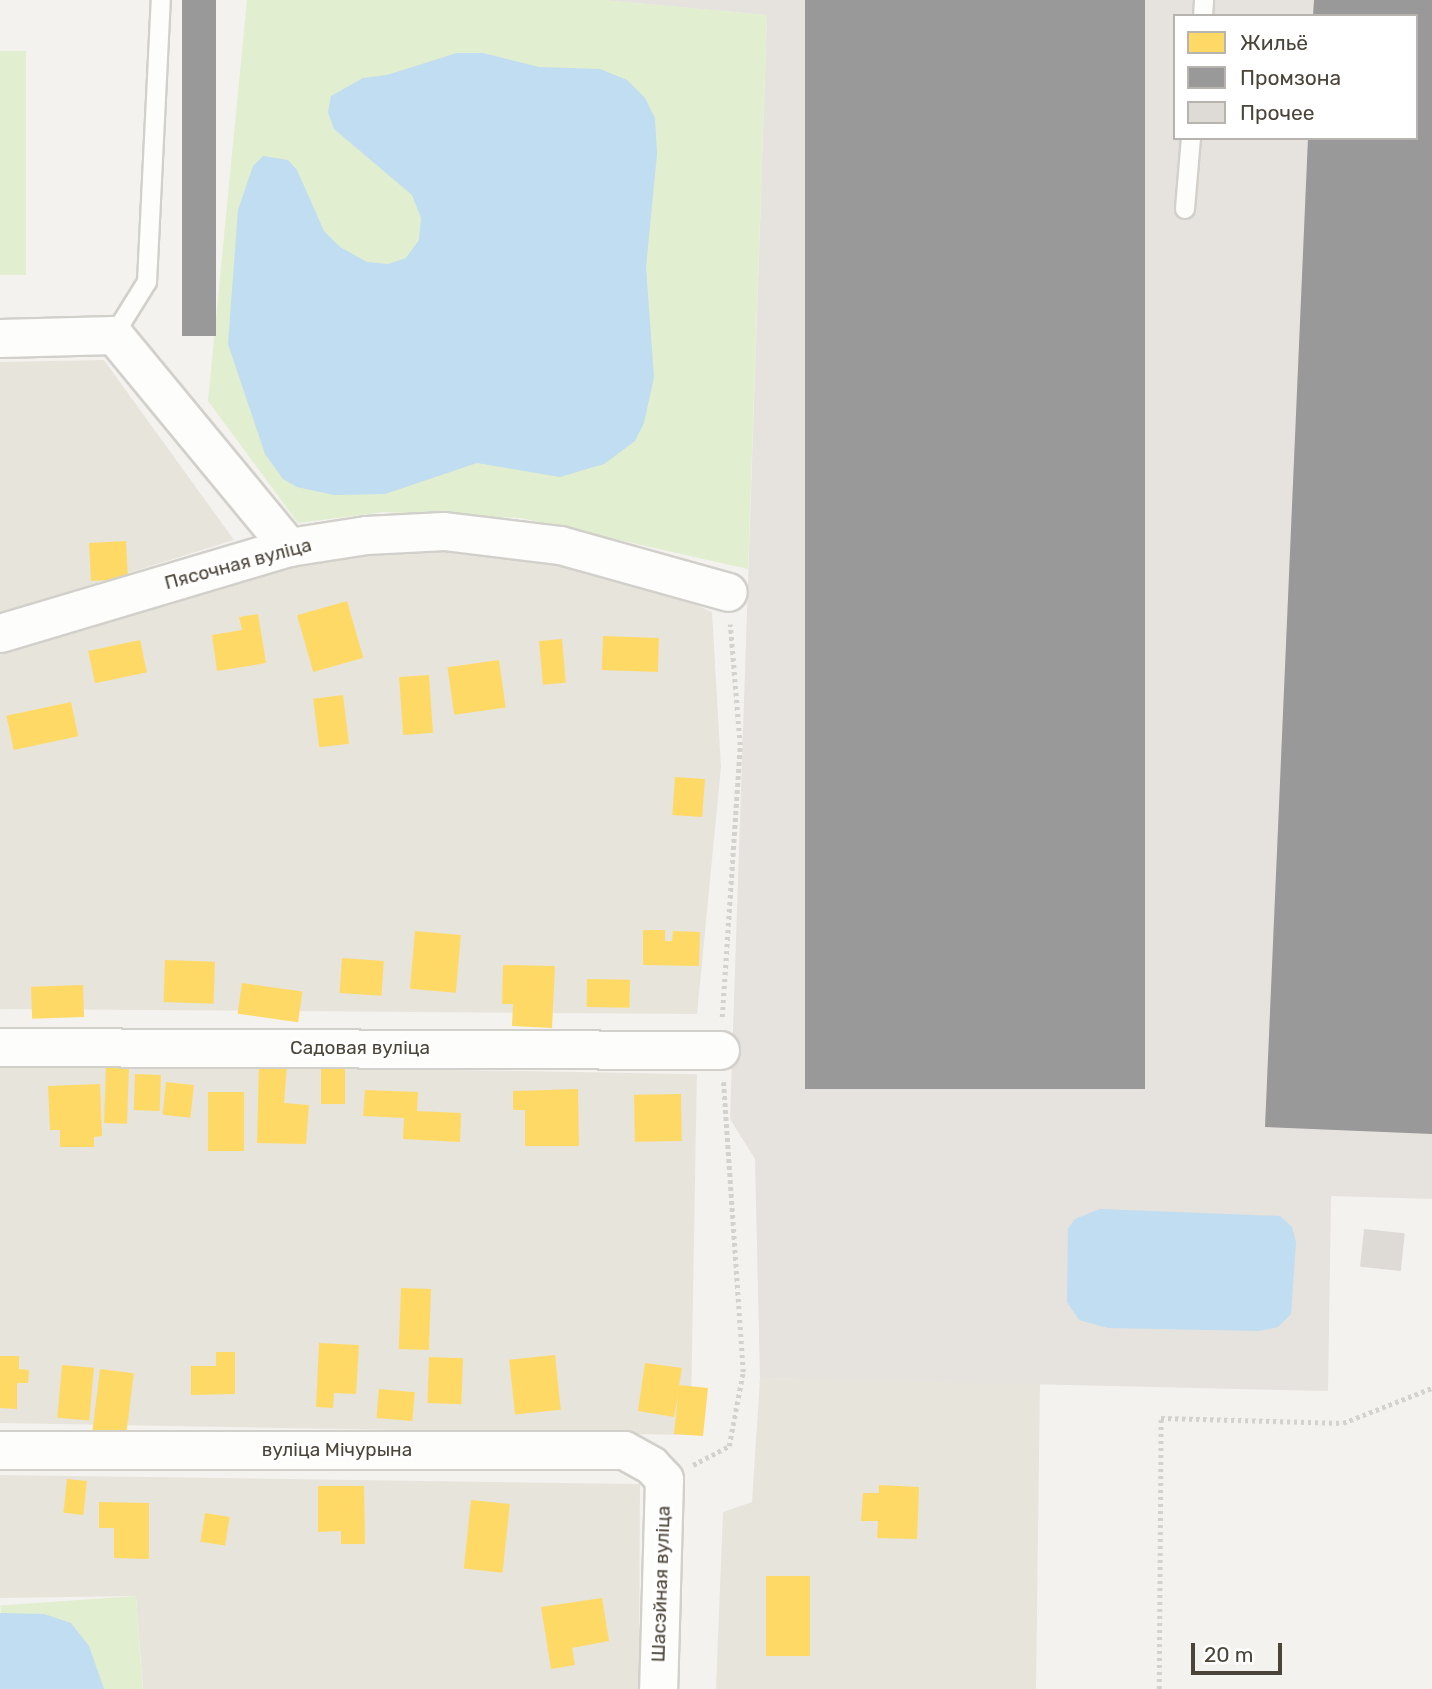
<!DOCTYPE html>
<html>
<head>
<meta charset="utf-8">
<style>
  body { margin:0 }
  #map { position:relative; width:1432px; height:1689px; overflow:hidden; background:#f4f2ee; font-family:Rubik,sans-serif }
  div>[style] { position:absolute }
  .residential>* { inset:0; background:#e7e4dc; transform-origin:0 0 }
  .industrial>* { inset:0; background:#e6e2de }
  .green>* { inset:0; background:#e1eecf; transform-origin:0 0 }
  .water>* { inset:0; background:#c0ddf1 }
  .homes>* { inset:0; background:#ffd966; transform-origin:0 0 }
  .industry>* { inset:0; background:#999; transform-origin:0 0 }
  .building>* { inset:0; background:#dedbd6; transform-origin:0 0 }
  .path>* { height:4.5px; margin-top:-2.25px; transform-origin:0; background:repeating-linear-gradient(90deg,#d3d2cc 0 3.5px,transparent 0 7px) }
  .roads { filter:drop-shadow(2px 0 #d2d0cb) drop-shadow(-2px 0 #d2d0cb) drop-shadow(0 2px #d2d0cb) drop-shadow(0 -2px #d2d0cb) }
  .service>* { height:18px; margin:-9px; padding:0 9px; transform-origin:9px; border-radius:9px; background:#fdfdfc }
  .minor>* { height:37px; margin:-18.5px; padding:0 18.5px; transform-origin:18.5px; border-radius:18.5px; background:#fdfdfc }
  span { translate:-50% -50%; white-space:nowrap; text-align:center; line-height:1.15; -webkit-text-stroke:7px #fff; paint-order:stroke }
  .street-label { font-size:19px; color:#4b4439 }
  .legend { position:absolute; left:1173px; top:14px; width:245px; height:126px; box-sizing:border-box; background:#fff; border:2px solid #b7b4b0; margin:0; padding:9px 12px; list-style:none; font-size:21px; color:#4b4439 }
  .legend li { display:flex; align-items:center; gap:14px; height:35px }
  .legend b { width:35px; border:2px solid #b7b4b0 }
  .scale { position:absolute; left:1191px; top:1643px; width:91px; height:32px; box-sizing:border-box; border:4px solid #4b4439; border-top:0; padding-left:9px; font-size:21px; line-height:24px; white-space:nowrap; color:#4b4439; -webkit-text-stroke:5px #fff; paint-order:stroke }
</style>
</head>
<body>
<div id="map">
  <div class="residential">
    <i style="clip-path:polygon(104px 360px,234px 540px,0 613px,0 362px)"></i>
    <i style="clip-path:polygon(453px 545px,621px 572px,712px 612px,721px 767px,697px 1014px,0 1009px,0 653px,334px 555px)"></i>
    <i style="left:0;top:1062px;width:697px;height:361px;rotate:1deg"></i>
    <i style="clip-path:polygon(760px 1378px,1040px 1383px,1036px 1689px,716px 1689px,723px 1512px,752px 1502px)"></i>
    <i style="clip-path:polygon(0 1475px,640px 1484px,639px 1689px,143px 1689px,136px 1596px,0 1598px)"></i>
  </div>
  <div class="industrial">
    <i style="clip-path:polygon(evenodd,602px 0,1432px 0,1432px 1199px,1331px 1196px,1328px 1391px,760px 1378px,755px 1159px,730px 1119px,767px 15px,602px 0,1175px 16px,1416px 16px,1416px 138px,1175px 138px,1175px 16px)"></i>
  </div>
  <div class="green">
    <i style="clip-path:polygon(247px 0,602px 0,767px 15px,748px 569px,521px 518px,384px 512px,298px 523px,208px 401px)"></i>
    <i style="left:0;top:51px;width:26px;height:224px"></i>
    <i style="left:136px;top:1596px;width:93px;height:136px;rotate:86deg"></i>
  </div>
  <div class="water">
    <i style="clip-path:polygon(457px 53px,483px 53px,539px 67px,600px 69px,627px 80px,645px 98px,655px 118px,657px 154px,646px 267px,654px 377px,644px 423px,635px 441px,604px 464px,560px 477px,477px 463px,385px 494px,334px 495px,297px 487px,283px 479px,265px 454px,228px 344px,238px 210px,253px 166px,263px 156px,288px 160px,297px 170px,324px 231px,340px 247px,367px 262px,388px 264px,406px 258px,419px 240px,421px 218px,412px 195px,334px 129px,328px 112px,331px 96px,363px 78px,387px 75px)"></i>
    <i style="clip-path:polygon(1100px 1209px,1280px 1216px,1292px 1227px,1296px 1242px,1291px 1314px,1278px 1327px,1259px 1331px,1108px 1328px,1079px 1320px,1067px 1302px,1068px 1229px,1075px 1219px)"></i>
    <i style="clip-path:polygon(0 1613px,44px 1614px,71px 1623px,89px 1646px,104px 1689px,0 1689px)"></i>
  </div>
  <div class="homes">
    <i style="left:126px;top:541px;width:38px;height:37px;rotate:87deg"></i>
    <i style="left:347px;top:601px;width:59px;height:52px;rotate:74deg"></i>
    <i style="clip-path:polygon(258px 614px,266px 663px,217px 671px,212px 635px,242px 630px,239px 617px)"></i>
    <i style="left:603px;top:636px;width:56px;height:34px;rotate:2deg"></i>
    <i style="left:562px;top:639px;width:44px;height:23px;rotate:85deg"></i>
    <i style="left:140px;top:640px;width:33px;height:53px;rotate:78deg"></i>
    <i style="left:499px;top:660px;width:48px;height:52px;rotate:82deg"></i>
    <i style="left:429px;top:675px;width:58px;height:30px;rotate:86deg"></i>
    <i style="left:343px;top:695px;width:49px;height:30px;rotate:83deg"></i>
    <i style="left:71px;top:702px;width:35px;height:66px;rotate:78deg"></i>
    <i style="left:675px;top:777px;width:30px;height:38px;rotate:4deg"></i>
    <i style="clip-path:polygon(643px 930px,665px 930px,665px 941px,672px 941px,673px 931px,700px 932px,699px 966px,643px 965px)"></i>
    <i style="left:415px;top:931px;width:46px;height:58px;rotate:5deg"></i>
    <i style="left:342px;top:958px;width:42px;height:35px;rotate:4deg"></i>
    <i style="left:165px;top:960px;width:50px;height:42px;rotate:2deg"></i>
    <i style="clip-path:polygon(503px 965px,555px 966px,552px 1028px,512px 1026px,513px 1004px,502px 1004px)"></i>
    <i style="left:587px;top:979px;width:43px;height:28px;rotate:1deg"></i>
    <i style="left:242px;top:983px;width:61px;height:31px;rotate:8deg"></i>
    <i style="left:83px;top:985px;width:32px;height:52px;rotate:88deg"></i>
    <i style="clip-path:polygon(259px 1064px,287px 1066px,284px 1103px,309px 1105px,306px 1144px,257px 1143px)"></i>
    <i style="left:106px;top:1066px;width:23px;height:57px;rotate:2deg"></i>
    <i style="left:345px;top:1068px;width:36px;height:24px;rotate:90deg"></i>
    <i style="left:135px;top:1074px;width:26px;height:36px;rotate:2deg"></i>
    <i style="left:166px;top:1082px;width:28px;height:33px;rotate:6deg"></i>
    <i style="clip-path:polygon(100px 1084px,102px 1136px,94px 1137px,94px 1147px,60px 1147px,60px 1130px,50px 1130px,48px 1086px)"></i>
    <i style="clip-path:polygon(578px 1089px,579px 1146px,525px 1146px,525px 1110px,513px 1110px,513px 1091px)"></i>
    <i style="clip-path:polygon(365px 1090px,418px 1092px,417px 1111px,461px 1113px,460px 1142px,403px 1139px,404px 1118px,363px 1116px)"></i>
    <i style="left:208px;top:1092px;width:36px;height:59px"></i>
    <i style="left:681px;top:1094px;width:47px;height:47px;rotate:89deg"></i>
    <i style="left:401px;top:1288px;width:30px;height:61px;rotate:2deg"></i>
    <i style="clip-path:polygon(319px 1343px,359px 1345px,356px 1394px,334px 1393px,333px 1408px,316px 1407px)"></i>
    <i style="clip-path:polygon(216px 1352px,235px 1352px,235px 1394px,191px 1395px,191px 1366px,216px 1366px)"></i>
    <i style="left:555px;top:1355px;width:55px;height:46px;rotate:84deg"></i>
    <i style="clip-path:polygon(0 1356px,19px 1356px,19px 1369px,29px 1370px,28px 1383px,17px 1383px,17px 1409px,0 1408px)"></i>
    <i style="left:429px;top:1357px;width:34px;height:46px;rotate:2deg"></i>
    <i style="clip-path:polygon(645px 1363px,682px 1368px,679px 1385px,708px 1388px,703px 1436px,674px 1434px,678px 1396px,674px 1417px,638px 1411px)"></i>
    <i style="left:62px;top:1365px;width:32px;height:53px;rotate:5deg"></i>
    <i style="left:100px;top:1369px;width:34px;height:68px;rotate:7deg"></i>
    <i style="left:379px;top:1389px;width:36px;height:29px;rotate:5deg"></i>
    <i style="left:67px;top:1479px;width:20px;height:34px;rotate:6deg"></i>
    <i style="clip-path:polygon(879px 1485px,919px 1487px,917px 1539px,877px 1538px,878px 1521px,861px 1521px,863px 1493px,879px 1493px)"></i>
    <i style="clip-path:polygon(318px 1486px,364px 1486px,365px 1544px,341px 1544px,341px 1531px,318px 1532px)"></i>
    <i style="left:471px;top:1500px;width:39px;height:69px;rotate:6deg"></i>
    <i style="clip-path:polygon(99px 1502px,149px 1503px,149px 1559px,114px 1558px,114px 1528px,99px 1528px)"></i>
    <i style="left:205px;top:1513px;width:25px;height:29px;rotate:9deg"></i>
    <i style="left:766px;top:1576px;width:44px;height:80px"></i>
    <i style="clip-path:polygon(602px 1598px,609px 1641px,572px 1648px,575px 1665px,551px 1669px,541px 1607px)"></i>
  </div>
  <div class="industry">
    <i style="left:182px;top:0;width:34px;height:336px"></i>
    <i style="left:805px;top:0;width:340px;height:1089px"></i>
    <i style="clip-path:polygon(1314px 0,1432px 0,1432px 1134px,1265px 1127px,1308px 138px,1416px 138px,1416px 16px,1313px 16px)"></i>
  </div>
  <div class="building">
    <i style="left:1364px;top:1229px;width:41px;height:38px;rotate:6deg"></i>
  </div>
  <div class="path">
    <i style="left:722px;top:1017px;width:273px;rotate:-86.2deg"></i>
    <i style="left:740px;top:745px;width:121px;rotate:-94.7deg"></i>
    <i style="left:693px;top:1465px;width:41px;rotate:-27.8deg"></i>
    <i style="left:729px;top:1446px;width:75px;rotate:-79.3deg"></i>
    <i style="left:743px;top:1372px;width:291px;rotate:-93.9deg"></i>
    <i style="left:1159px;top:1689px;width:271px;rotate:-89.6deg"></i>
    <i style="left:1161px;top:1418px;width:182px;rotate:1.6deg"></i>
    <i style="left:1343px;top:1423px;width:96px;rotate:-21.5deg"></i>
  </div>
  <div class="roads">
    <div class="service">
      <i style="left:1203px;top:16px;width:16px;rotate:-86deg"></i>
      <i style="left:1185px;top:209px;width:71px;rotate:-85.2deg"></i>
      <i style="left:114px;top:335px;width:62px;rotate:-58.1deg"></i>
      <i style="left:147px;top:282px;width:282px;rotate:-87.2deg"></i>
    </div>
    <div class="minor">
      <i style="left:0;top:338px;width:114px;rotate:-1.5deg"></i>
      <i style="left:114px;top:335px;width:275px;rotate:50.5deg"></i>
      <i style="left:0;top:633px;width:302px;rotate:-16.6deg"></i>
      <i style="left:289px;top:547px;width:78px;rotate:-8.9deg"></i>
      <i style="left:366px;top:535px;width:78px;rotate:-2.9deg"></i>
      <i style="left:444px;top:531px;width:117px;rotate:6.9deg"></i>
      <i style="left:560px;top:545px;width:174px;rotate:15.6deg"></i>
      <i style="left:0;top:1047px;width:720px;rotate:0.24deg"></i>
      <i style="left:0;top:1450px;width:624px"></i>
      <i style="left:624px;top:1450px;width:31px;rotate:29deg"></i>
      <i style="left:651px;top:1465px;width:19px;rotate:47deg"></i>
      <i style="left:664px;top:1479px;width:210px;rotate:91.6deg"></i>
    </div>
  </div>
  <div class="street-label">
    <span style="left:238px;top:564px;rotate:-15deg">Пясочная вуліца</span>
    <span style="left:360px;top:1048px">Садовая вуліца</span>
    <span style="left:337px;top:1450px">вуліца Мічурына</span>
    <span style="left:661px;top:1584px;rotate:-88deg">Шасэйная вуліца</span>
  </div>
  <ul class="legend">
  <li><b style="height:19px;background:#ffd966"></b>Жильё</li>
  <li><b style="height:19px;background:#999"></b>Промзона</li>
  <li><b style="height:19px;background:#dedbd6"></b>Прочее</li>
  </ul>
  <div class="scale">20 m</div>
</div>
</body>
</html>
